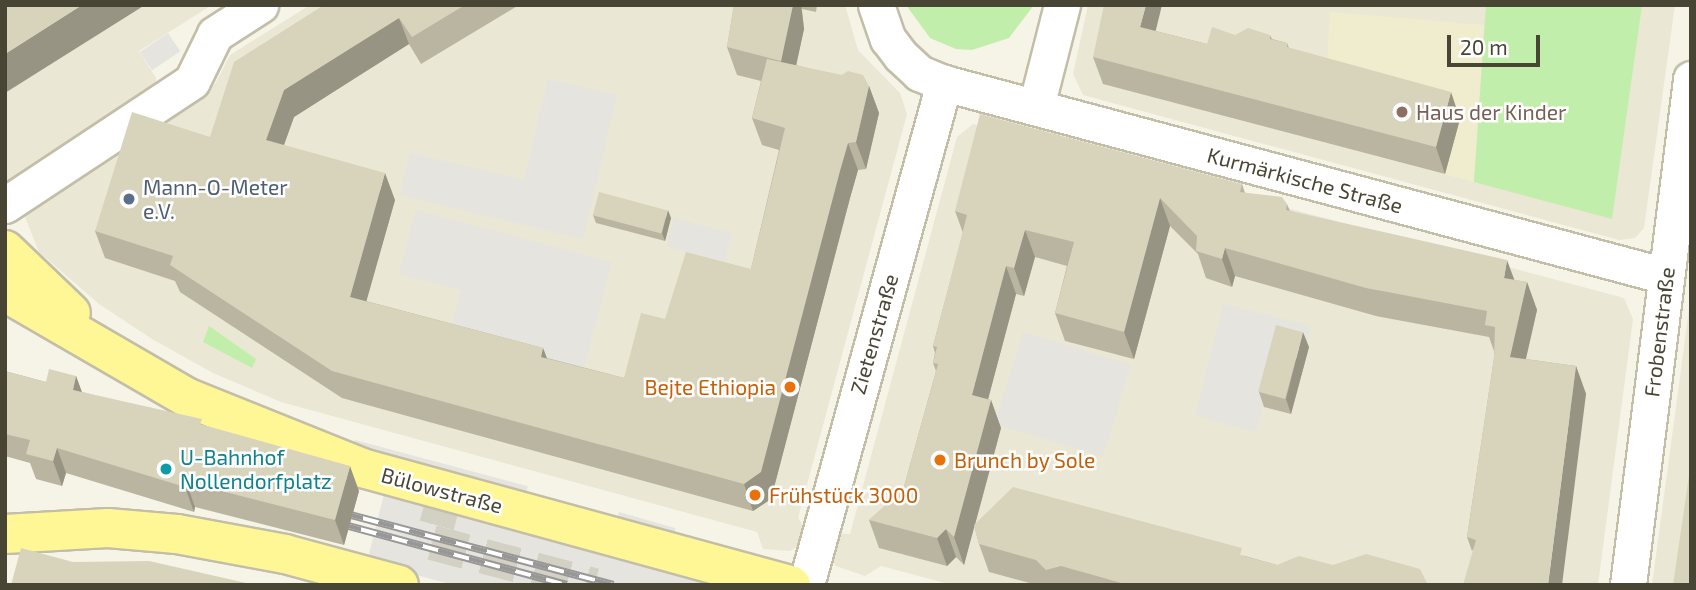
<!DOCTYPE html>
<html>
<head>
<meta charset="utf-8">
<style>
  body { margin:0 }
  #map { position:relative; width:1696px; height:590px; overflow:hidden; background:#f5f4e7; font-family:"Exo 2",sans-serif }
  div>[style] { position:absolute }
  .residential>* { inset:0; background:#eae7d4 }
  .education>* { inset:0; background:#f0edcf }
  .green>* { inset:0; background:#c2eeab }
  .parking>* { inset:0; background:#e6e4df; transform-origin:0 0 }
  .minor-tunnel>* { height:35px; margin-top:-17.5px; transform-origin:0; background:repeating-linear-gradient(90deg,#d3d1c3 0 35px,transparent 0 53px) }
  .roads { filter:drop-shadow(2px 0 #c2bea8) drop-shadow(-2px 0 #c2bea8) drop-shadow(0 2px #c2bea8) drop-shadow(0 -2px #c2bea8) }
  .minor>* { height:35px; margin:-17.5px; padding:0 17.5px; transform-origin:17.5px; border-radius:17.5px; background:#fff }
  .major>* { height:38px; margin:-19px; padding:0 19px; transform-origin:19px; border-radius:19px; background:#fff796 }
  .rail>* { height:8px; margin-top:-4px; transform-origin:0; background:repeating-linear-gradient(90deg,#fff 0 16px,#979797 0 32px); box-sizing:border-box; border-block:2px solid #979797 }
  .wall>* { inset:0; background:#bab5a1 }
  .shaded-wall>* { inset:0; background:#979483 }
  .building>* { inset:0; background:#d8d3bb; transform-origin:0 0 }
  .dots>* { width:19px; height:19px; translate:-50% -50%; box-sizing:border-box; border:4px solid #fff; border-radius:50% }
  span { translate:-50% -50%; white-space:nowrap; text-align:center; line-height:1.15; -webkit-text-stroke:5px #fff; paint-order:stroke }
  .education-label { font-size:21px; color:#785e54 }
  .left { translate:0 -50%; text-align:left }
  .street-label { font-size:21px; color:#494535 }
  .service-label { font-size:21px; color:#4e5e75 }
  .food-label { font-size:21px; color:#c56008 }
  .right { translate:-100% -50%; text-align:right }
  .culture-label { font-size:21px; color:#0d838f }
  .frame { position:absolute; inset:0; border:7px solid #494535; pointer-events:none }
  .scale { position:absolute; left:1447px; top:35px; width:93px; height:32px; box-sizing:border-box; border:4px solid #494535; border-top:0; padding-left:9px; font-size:21px; line-height:24px; white-space:nowrap; color:#494535; -webkit-text-stroke:5px #fff; paint-order:stroke }
</style>
</head>
<body>
<div id="map">
  <div class="residential">
    <i style="clip-path:polygon(5px 5px,212px 5px,139px 51px,156px 78px,156px 88px,5px 192px)"></i>
    <i style="clip-path:polygon(310px 5px,845px 5px,858px 50px,900px 93px,907px 114px,798px 518px,804px 527px,798px 546px,790px 551px,763px 549px,757px 532px,281px 402px,213px 373px,152px 339px,99px 304px,39px 252px,25px 217px,39px 194px,215px 84px,230px 55px)"></i>
    <i style="clip-path:polygon(1088px 5px,1675px 5px,1644px 228px,1635px 238px,1619px 240px,1083px 95px,1073px 74px)"></i>
    <i style="clip-path:polygon(973px 124px,1624px 298px,1633px 319px,1598px 585px,953px 585px,881px 566px,865px 576px,836px 566px,828px 554px,832px 533px,850px 534px,957px 137px)"></i>
    <i style="clip-path:polygon(1691px 293px,1691px 585px,1652px 585px,1680px 377px)"></i>
  </div>
  <div class="education">
    <i style="clip-path:polygon(1330px 12px,1484px 25px,1474px 182px,1323px 142px)"></i>
  </div>
  <div class="green">
    <i style="clip-path:polygon(906px 5px,1034px 5px,1009px 38px,972px 50px,956px 49px,930px 38px)"></i>
    <i style="clip-path:polygon(1486px 5px,1642px 5px,1612px 219px,1474px 182px)"></i>
    <i style="clip-path:polygon(209px 326px,256px 359px,252px 368px,203px 342px)"></i>
  </div>
  <div class="parking">
    <i style="left:168px;top:33px;width:22px;height:34px;rotate:56deg"></i>
    <i style="clip-path:polygon(548px 79px,617px 95px,583px 239px,400px 195px,410px 153px,524px 180px)"></i>
    <i style="clip-path:polygon(416px 210px,612px 262px,583px 371px,449px 336px,461px 290px,399px 274px)"></i>
    <i style="left:674px;top:218px;width:60px;height:29px;rotate:15deg"></i>
    <i style="clip-path:polygon(1223px 304px,1311px 326px,1307px 343px,1280px 337px,1256px 432px,1195px 416px)"></i>
    <i style="left:1023px;top:332px;width:113px;height:96px;rotate:17deg"></i>
    <i style="left:355px;top:440px;width:179px;height:10px;rotate:15deg"></i>
    <i style="clip-path:polygon(385px 490px,736px 585px,454px 585px,367px 562px)"></i>
    <i style="left:619px;top:512px;width:59px;height:9px;rotate:16deg"></i>
  </div>
  <div class="minor-tunnel">
    <i style="left:446px;top:491px;width:53px;rotate:105.4deg"></i>
    <i style="left:432px;top:542px;width:168px;rotate:14.9deg"></i>
  </div>
  <div class="roads">
    <div class="minor">
      <i style="left:876px;top:5px;width:36px;rotate:71deg"></i>
      <i style="left:888px;top:39px;width:21px;rotate:53deg"></i>
      <i style="left:901px;top:56px;width:25px;rotate:43deg"></i>
      <i style="left:919px;top:73px;width:27px;rotate:22deg"></i>
      <i style="left:944px;top:83px;width:747px;rotate:14.97deg"></i>
      <i style="left:1036px;top:107px;width:105px;rotate:-75.7deg"></i>
      <i style="left:5px;top:205px;width:224px;rotate:-33.5deg"></i>
      <i style="left:192px;top:81px;width:52px;rotate:-63.9deg"></i>
      <i style="left:215px;top:34px;width:54px;rotate:-32.8deg"></i>
      <i style="left:806px;top:585px;width:521px;rotate:-74.63deg"></i>
      <i style="left:1628px;top:585px;width:510px;rotate:-82.9deg"></i>
    </div>
    <div class="major">
      <i style="left:5px;top:250px;width:91px;rotate:43.7deg"></i>
      <i style="left:5px;top:292px;width:211px;rotate:30.1deg"></i>
      <i style="left:188px;top:398px;width:188px;rotate:21.9deg"></i>
      <i style="left:362px;top:468px;width:445px;rotate:15.3deg"></i>
      <i style="left:5px;top:534px;width:103px;rotate:-3.3deg"></i>
      <i style="left:108px;top:528px;width:69px;rotate:5deg"></i>
      <i style="left:177px;top:534px;width:110px;rotate:10.5deg"></i>
      <i style="left:285px;top:554px;width:118px;rotate:15.2deg"></i>
    </div>
  </div>
  <div class="rail">
    <i style="left:332px;top:510px;width:291px;rotate:14.9deg"></i>
    <i style="left:330px;top:521px;width:245px;rotate:15.1deg"></i>
  </div>
  <div class="wall">
    <i style="clip-path:polygon(324px 5px,519px 5px,421px 64px,409px 44px,294px 117px,284px 145px,395px 200px,366px 301px,543px 348px,547px 358px,624px 378px,665px 319px,751px 269px,779px 150px,762px 145px,752px 118px,761px 81px,737px 75px,727px 47px,734px 5px,817px 5px,816px 12px,802px 9px,804px 29px,796px 65px,869px 86px,879px 113px,866px 169px,858px 170px,850px 198px,771px 499px,753px 511px,342px 398px,180px 292px,175px 281px,105px 258px,95px 231px,210px 137px)"></i>
    <i style="clip-path:polygon(1156px 31px,1207px 44px,1235px 35px,1270px 35px,1272px 39px,1287px 43px,1289px 48px,1460px 119px,1445px 174px,1103px 84px,1093px 57px)"></i>
    <i style="clip-path:polygon(1242px 184px,1245px 193px,1287px 204px,1290px 211px,1514px 280px,1527px 282px,1537px 310px,1526px 359px,1576px 366px,1586px 394px,1472px 551px,1467px 537px,1494px 358px,1494px 351px,1489px 337px,1376px 316px,1235px 276px,1232px 287px,1206px 278px,1198px 254px,1170px 226px,1134px 359px,1065px 341px,1055px 313px,1067px 266px,1035px 257px,1024px 296px,1016px 294px,988px 399px,991px 400px,1001px 428px,975px 525px,1245px 556px,1277px 565px,1333px 565px,1428px 585px,1037px 585px,989px 572px,979px 544px,974px 525px,964px 565px,956px 557px,947px 566px,879px 548px,869px 520px,903px 490px,936px 371px,933px 363px,935px 353px,933px 346px,963px 233px,955px 211px)"></i>
    <i style="clip-path:polygon(593px 215px,671px 218px,665px 241px,596px 223px)"></i>
    <i style="clip-path:polygon(1309px 347px,1291px 414px,1264px 407px,1259px 392px)"></i>
    <i style="clip-path:polygon(5px 371px,46px 382px,76px 376px,82px 392px,204px 425px,359px 491px,344px 545px,195px 507px,194px 512px,66px 473px,62px 486px,36px 479px,30px 463px,5px 456px)"></i>
  </div>
  <div class="shaded-wall">
    <i style="clip-path:polygon(82px 5px,145px 5px,5px 93px,5px 54px)"></i>
    <i style="clip-path:polygon(793px 5px,801px 5px,804px 29px,791px 89px,781px 61px)"></i>
    <i style="clip-path:polygon(1146px 5px,1162px 5px,1150px 54px,1140px 27px)"></i>
    <i style="clip-path:polygon(399px 18px,409px 44px,294px 117px,276px 167px,266px 140px,284px 90px)"></i>
    <i style="clip-path:polygon(869px 86px,879px 113px,866px 169px,856px 142px)"></i>
    <i style="clip-path:polygon(1451px 92px,1460px 119px,1445px 174px,1436px 147px)"></i>
    <i style="clip-path:polygon(848px 143px,858px 170px,850px 198px,771px 499px,753px 511px,744px 484px)"></i>
    <i style="clip-path:polygon(385px 173px,395px 200px,360px 324px,350px 297px)"></i>
    <i style="clip-path:polygon(1160px 198px,1170px 226px,1134px 359px,1124px 332px)"></i>
    <i style="clip-path:polygon(668px 210px,671px 218px,665px 241px,662px 233px)"></i>
    <i style="clip-path:polygon(1025px 230px,1035px 257px,1024px 296px,1014px 268px)"></i>
    <i style="clip-path:polygon(1225px 248px,1235px 276px,1232px 287px,1222px 259px)"></i>
    <i style="clip-path:polygon(1507px 260px,1517px 287px,1504px 278px)"></i>
    <i style="clip-path:polygon(1006px 266px,1016px 294px,982px 422px,972px 395px)"></i>
    <i style="clip-path:polygon(1527px 282px,1537px 310px,1520px 384px,1510px 357px)"></i>
    <i style="clip-path:polygon(1303px 332px,1309px 347px,1291px 414px,1286px 399px)"></i>
    <i style="clip-path:polygon(543px 348px,553px 375px,541px 357px)"></i>
    <i style="clip-path:polygon(1576px 366px,1586px 394px,1562px 585px,1548px 585px)"></i>
    <i style="clip-path:polygon(76px 376px,85px 401px,73px 390px)"></i>
    <i style="clip-path:polygon(991px 400px,1001px 428px,964px 565px,954px 537px)"></i>
    <i style="clip-path:polygon(57px 448px,66px 473px,62px 486px,53px 461px)"></i>
    <i style="clip-path:polygon(350px 466px,359px 491px,344px 545px,335px 520px)"></i>
    <i style="clip-path:polygon(186px 482px,195px 507px,194px 512px,185px 487px)"></i>
    <i style="clip-path:polygon(946px 529px,956px 557px,947px 566px,937px 538px)"></i>
  </div>
  <div class="building">
    <i style="clip-path:polygon(5px 5px,82px 5px,5px 54px)"></i>
    <i style="clip-path:polygon(324px 5px,465px 5px,412px 37px,399px 18px,284px 90px,266px 140px,385px 173px,350px 297px,543px 348px,541px 357px,624px 378px,641px 313px,665px 319px,686px 252px,751px 269px,785px 128px,752px 118px,767px 59px,842px 75px,848px 71px,863px 75px,869px 86px,856px 142px,848px 143px,840px 171px,761px 472px,744px 484px,332px 371px,170px 265px,173px 256px,95px 231px,132px 112px,210px 137px,234px 62px)"></i>
    <i style="clip-path:polygon(734px 5px,793px 5px,781px 61px,727px 47px)"></i>
    <i style="clip-path:polygon(1104px 5px,1146px 5px,1140px 27px,1207px 44px,1212px 27px,1235px 35px,1248px 28px,1270px 35px,1270px 39px,1287px 43px,1287px 47px,1451px 92px,1436px 147px,1093px 57px)"></i>
    <i style="clip-path:polygon(980px 114px,1242px 184px,1240px 192px,1282px 197px,1287px 204px,1286px 210px,1507px 260px,1504px 278px,1527px 282px,1510px 357px,1576px 366px,1548px 585px,1463px 585px,1476px 540px,1467px 537px,1494px 358px,1495px 327px,1485px 325px,1487px 311px,1366px 288px,1225px 248px,1222px 259px,1196px 251px,1197px 236px,1160px 198px,1124px 332px,1055px 313px,1074px 242px,1025px 230px,1014px 268px,1006px 266px,972px 395px,991px 400px,954px 537px,946px 529px,937px 538px,869px 520px,903px 490px,938px 364px,933px 363px,937px 347px,933px 346px,967px 215px,955px 211px)"></i>
    <i style="left:599px;top:192px;width:71px;height:24px;rotate:15deg"></i>
    <i style="left:1276px;top:325px;width:28px;height:69px;rotate:15deg"></i>
    <i style="clip-path:polygon(49px 369px,76px 376px,73px 390px,202px 419px,200px 424px,350px 466px,335px 520px,186px 482px,185px 487px,57px 448px,53px 461px,26px 454px,30px 440px,5px 434px,5px 371px,46px 382px)"></i>
    <i style="clip-path:polygon(1691px 462px,1691px 585px,1673px 585px)"></i>
    <i style="clip-path:polygon(1013px 487px,1242px 548px,1240px 555px,1277px 565px,1299px 556px,1333px 565px,1366px 554px,1420px 569px,1428px 585px,1129px 585px,1061px 566px,1046px 570px,1036px 560px,979px 544px,974px 525px)"></i>
    <i style="clip-path:polygon(21px 548px,73px 562px,149px 561px,255px 585px,11px 585px)"></i>
  </div>
  <div class="dots">
    <i style="left:1402px;top:112px;background:#8d6e63"></i>
    <i style="left:129px;top:199px;background:#5c6f8a"></i>
    <i style="left:790px;top:387px;background:#e8710a"></i>
    <i style="left:940px;top:460px;background:#e8710a"></i>
    <i style="left:166px;top:469px;background:#0f9aa8"></i>
    <i style="left:755px;top:495px;background:#e8710a"></i>
  </div>
  <div class="education-label">
    <span class="left" style="left:1416px;top:112px">Haus der Kinder</span>
  </div>
  <div class="street-label">
    <span style="left:1305px;top:180px;rotate:15deg">Kurmärkische Straße</span>
    <span style="left:1659px;top:332px;rotate:-83deg">Frobenstraße</span>
    <span style="left:874px;top:334px;rotate:-74deg">Zietenstraße</span>
    <span style="left:442px;top:490px;rotate:15deg">Bülowstraße</span>
  </div>
  <div class="service-label">
    <span class="left" style="left:143px;top:199px">Mann-O-Meter<br>e.V.</span>
  </div>
  <div class="food-label">
    <span class="right" style="left:776px;top:387px">Bejte Ethiopia</span>
    <span class="left" style="left:954px;top:460px">Brunch by Sole</span>
    <span class="left" style="left:769px;top:495px">Frühstück 3000</span>
  </div>
  <div class="culture-label">
    <span class="left" style="left:180px;top:469px">U-Bahnhof<br>Nollendorfplatz</span>
  </div>
  <div class="frame"></div>
  <div class="scale">20 m</div>
</div>
</body>
</html>
